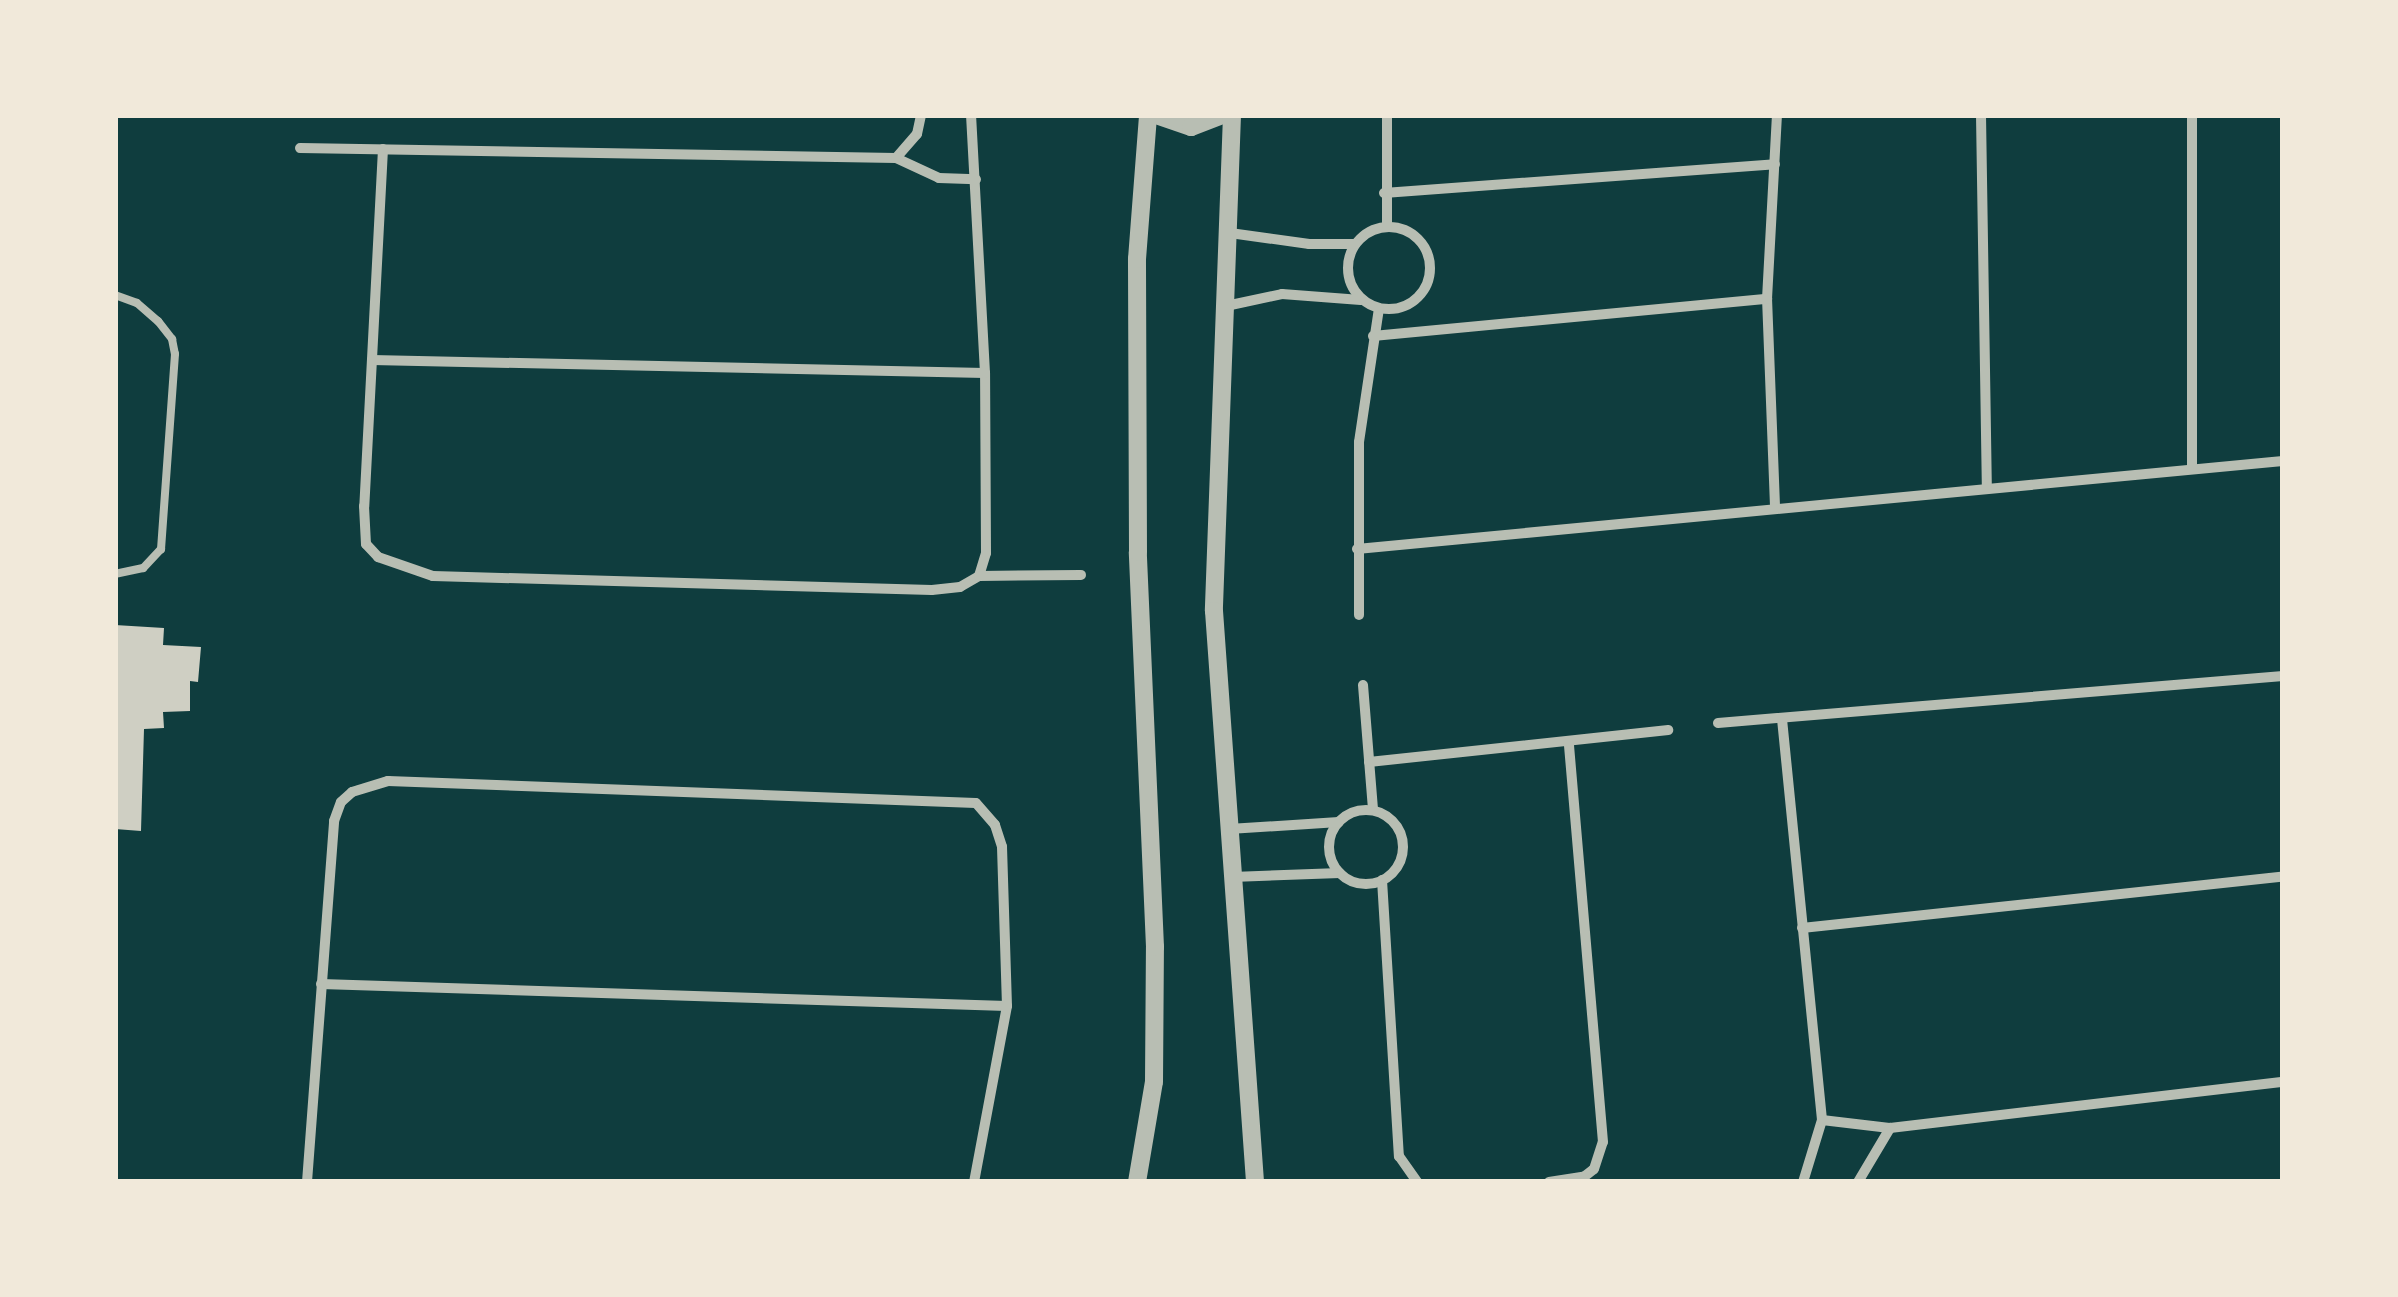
<!DOCTYPE html>
<html>
<head>
<meta charset="utf-8">
<style>
  body { margin:0 }
  #map { position:relative; width:2398px; height:1297px; overflow:hidden; background:#0f3d3e; font-family:"Source Sans 3",sans-serif }
  div>[style] { position:absolute }
  .building>* { inset:0; background:#cfcfc3 }
  .service>* { height:8px; margin:-4px; padding:0 4px; transform-origin:4px; border-radius:4px; background:#b8beb3 }
  .minor>* { height:10px; margin:-5px; padding:0 5px; transform-origin:5px; border-radius:5px; background:#b8beb3 }
  .minor>.ring { margin:-5px; padding:0; box-sizing:content-box; background:none; border:10px solid #b8beb3; border-radius:50% }
  .tertiary>* { height:18px; margin:-9px; padding:0 9px; transform-origin:9px; border-radius:9px; background:#b8beb3 }
  span { translate:-50% -50%; white-space:nowrap; text-align:center; line-height:1.15; -webkit-text-stroke:9px #f1e9da; paint-order:stroke }
  .frame { position:absolute; inset:0; border:118px solid #f1e9da; pointer-events:none }
</style>
</head>
<body>
<div id="map">
  <div class="building">
    <i style="clip-path:polygon(115px 625px,164px 628px,163px 645px,201px 647px,198px 682px,190px 681px,190px 711px,163px 712px,164px 728px,144px 729px,141px 831px,115px 829px)"></i>
  </div>
  <div class="service">
    <i style="left:115px;top:295px;width:23px;rotate:20deg"></i>
    <i style="left:137px;top:303px;width:28px;rotate:41deg"></i>
    <i style="left:158px;top:321px;width:23px;rotate:52deg"></i>
    <i style="left:172px;top:339px;width:15px;rotate:79deg"></i>
    <i style="left:175px;top:354px;width:196px;rotate:94.1deg"></i>
    <i style="left:161px;top:549px;width:26px;rotate:133deg"></i>
    <i style="left:143px;top:568px;width:29px;rotate:168deg"></i>
  </div>
  <div class="minor">
    <i style="left:1981px;top:115px;width:372px;rotate:89.1deg"></i>
    <i style="left:2192px;top:115px;width:353px;rotate:90deg"></i>
    <i style="left:300px;top:148px;width:596px;rotate:0.96deg"></i>
    <i style="left:896px;top:158px;width:47px;rotate:24.9deg"></i>
    <i style="left:939px;top:178px;width:37px;rotate:2deg"></i>
    <i style="left:383px;top:149px;width:358px;rotate:93deg"></i>
    <i style="left:364px;top:506px;width:38px;rotate:87deg"></i>
    <i style="left:366px;top:544px;width:18px;rotate:47deg"></i>
    <i style="left:378px;top:557px;width:58px;rotate:19.1deg"></i>
    <i style="left:433px;top:576px;width:499px;rotate:1.6deg"></i>
    <i style="left:932px;top:590px;width:28px;rotate:-6deg"></i>
    <i style="left:960px;top:587px;width:22px;rotate:-30deg"></i>
    <i style="left:979px;top:576px;width:24px;rotate:-73deg"></i>
    <i style="left:986px;top:553px;width:180px;rotate:-90.3deg"></i>
    <i style="left:985px;top:373px;width:258px;rotate:-93.1deg"></i>
    <i style="left:896px;top:158px;width:32px;rotate:-49deg"></i>
    <i style="left:917px;top:134px;width:19px;rotate:-78deg"></i>
    <i style="left:1384px;top:193px;width:392px;rotate:-4.2deg"></i>
    <i class="ring" style="left:1348px;top:227px;width:72px;height:72px"></i>
    <i style="left:1387px;top:227px;width:112px;rotate:-90deg"></i>
    <i style="left:1230px;top:233px;width:80px;rotate:7.9deg"></i>
    <i style="left:1309px;top:244px;width:46px"></i>
    <i style="left:1226px;top:306px;width:57px;rotate:-12.1deg"></i>
    <i style="left:1282px;top:294px;width:79px;rotate:4.3deg"></i>
    <i style="left:1373px;top:336px;width:396px;rotate:-5.4deg"></i>
    <i style="left:372px;top:360px;width:613px;rotate:1.21deg"></i>
    <i style="left:1775px;top:506px;width:207px;rotate:-92.2deg"></i>
    <i style="left:1767px;top:299px;width:184px;rotate:-86.9deg"></i>
    <i style="left:1357px;top:549px;width:930px;rotate:-5.43deg"></i>
    <i style="left:979px;top:576px;width:102px;rotate:-0.6deg"></i>
    <i style="left:1359px;top:615px;width:173px;rotate:-90deg"></i>
    <i style="left:1359px;top:442px;width:135px;rotate:-81.5deg"></i>
    <i style="left:1363px;top:685px;width:125px;rotate:85.4deg"></i>
    <i style="left:1782px;top:719px;width:403px;rotate:84.3deg"></i>
    <i style="left:1822px;top:1120px;width:65px;rotate:107deg"></i>
    <i style="left:1718px;top:723px;width:567px;rotate:-4.76deg"></i>
    <i style="left:1369px;top:762px;width:301px;rotate:-6.1deg"></i>
    <i class="ring" style="left:1329px;top:810px;width:64px;height:64px"></i>
    <i style="left:1229px;top:829px;width:110px;rotate:-3.6deg"></i>
    <i style="left:1232px;top:877px;width:108px;rotate:-2.1deg"></i>
    <i style="left:1382px;top:880px;width:277px;rotate:86.5deg"></i>
    <i style="left:1399px;top:1156px;width:32px;rotate:55deg"></i>
    <i style="left:1802px;top:928px;width:484px;rotate:-6.1deg"></i>
    <i style="left:321px;top:984px;width:686px;rotate:1.84deg"></i>
    <i style="left:1822px;top:1120px;width:68px;rotate:6.7deg"></i>
    <i style="left:1890px;top:1128px;width:396px;rotate:-6.7deg"></i>
    <i style="left:307px;top:1182px;width:362px;rotate:-85.7deg"></i>
    <i style="left:334px;top:821px;width:20px;rotate:-70deg"></i>
    <i style="left:341px;top:802px;width:15px;rotate:-42deg"></i>
    <i style="left:352px;top:792px;width:38px;rotate:-17deg"></i>
    <i style="left:388px;top:781px;width:588px;rotate:2.14deg"></i>
    <i style="left:976px;top:803px;width:29px;rotate:49deg"></i>
    <i style="left:995px;top:825px;width:23px;rotate:72deg"></i>
    <i style="left:1002px;top:847px;width:159px;rotate:88.2deg"></i>
    <i style="left:1007px;top:1006px;width:179px;rotate:100.6deg"></i>
    <i style="left:1549px;top:1182px;width:36px;rotate:-9deg"></i>
    <i style="left:1585px;top:1176px;width:11px;rotate:-38deg"></i>
    <i style="left:1594px;top:1169px;width:28px;rotate:-72deg"></i>
    <i style="left:1603px;top:1142px;width:400px;rotate:-94.9deg"></i>
    <i style="left:1858px;top:1182px;width:63px;rotate:-59.3deg"></i>
  </div>
  <div class="tertiary">
    <i style="left:1156px;top:115px;width:37px;rotate:19deg"></i>
    <i style="left:1191px;top:127px;width:34px;rotate:-21deg"></i>
    <i style="left:1232px;top:115px;width:496px;rotate:92.1deg"></i>
    <i style="left:1214px;top:611px;width:572px;rotate:85.89deg"></i>
    <i style="left:1137px;top:1182px;width:101px;rotate:-80.4deg"></i>
    <i style="left:1154px;top:1082px;width:135px;rotate:-89.6deg"></i>
    <i style="left:1155px;top:947px;width:395px;rotate:-92.5deg"></i>
    <i style="left:1138px;top:552px;width:293px;rotate:-90.2deg"></i>
    <i style="left:1137px;top:259px;width:144px;rotate:-85.6deg"></i>
  </div>
  <div class="frame"></div>
</div>
</body>
</html>
